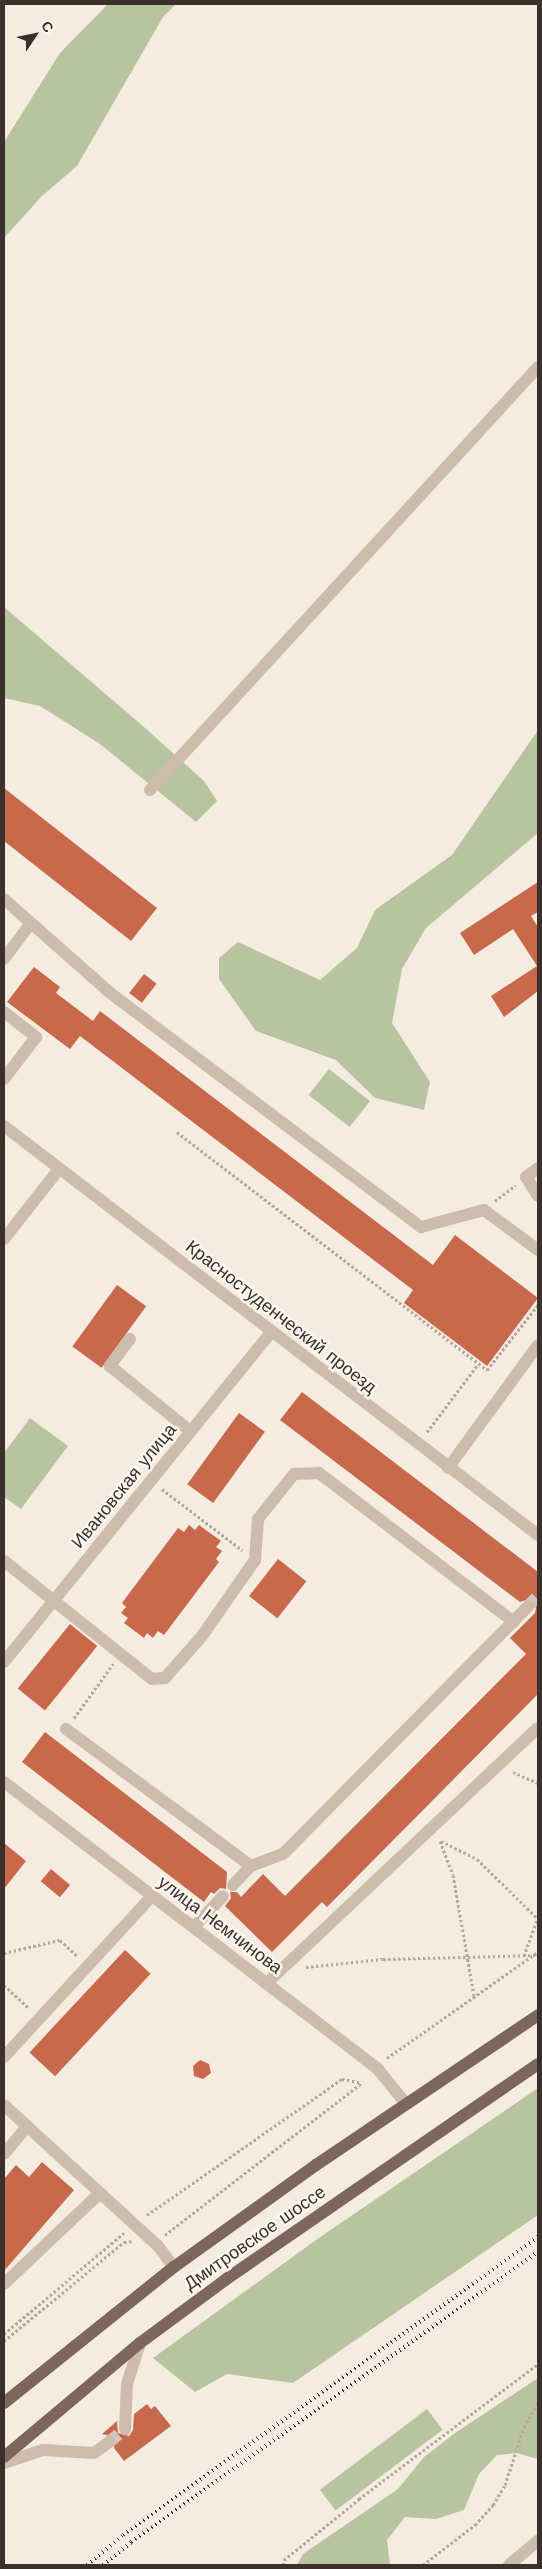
<!DOCTYPE html>
<html>
<head>
<meta charset="utf-8">
<style>
  body { margin:0 }
  #map { position:relative; width:542px; height:2569px; overflow:hidden; background:#f4ebe1; font-family:"Work Sans",sans-serif }
  div>[style] { position:absolute }
  .green>* { inset:0; background:#b8c4a0; transform-origin:0 0 }
  .building>* { inset:0; background:#c8694b; transform-origin:0 0 }
  .minor-tunnel>* { height:12px; margin-top:-6px; transform-origin:0; background:repeating-linear-gradient(90deg,#cfc6bd 0 12px,transparent 0 18px) }
  .path>* { height:3px; margin-top:-1.5px; transform-origin:0; background:repeating-linear-gradient(90deg,#b9a596 0 2.5px,transparent 0 5px) }
  .minor>* { height:12px; margin:-6px; padding:0 6px; transform-origin:6px; border-radius:6px; background:#cdbbac }
  .major>* { height:12px; margin:-6px; padding:0 6px; transform-origin:6px; border-radius:6px; background:#7d675c }
  .rail>* { height:4px; margin-top:-2px; transform-origin:0; background:repeating-linear-gradient(90deg,#3b302b 0 1px,transparent 0 5px) }
  span { translate:-50% -50%; white-space:nowrap; text-align:center; line-height:1.15; -webkit-text-stroke:5px #fbf5ee; paint-order:stroke }
  .street-label { font-size:18px; color:#3b302b }
  .frame { position:absolute; inset:0; border:5px solid #3b302b; pointer-events:none }
  .north { position:absolute; left:10px; top:10px; width:50px; height:50px; -webkit-text-stroke:4px #fbf5ee; paint-order:stroke; rotate:56deg; font-size:14px; font-weight:700; line-height:20px; text-align:center; color:#3b302b }
  .north::after { content:''; display:block; margin:auto; width:18px; height:22px; background:#3b302b; clip-path:polygon(50% 0,100% 100%,50% 72%,0 100%) }
</style>
</head>
<body>
<div id="map">
  <div class="green">
    <i style="clip-path:polygon(108px 4px,176px 4px,163px 17px,77px 166px,42px 196px,4px 238px,4px 142px,60px 53px)"></i>
    <i style="clip-path:polygon(4px 607px,144px 727px,204px 781px,217px 801px,196px 822px,100px 744px,40px 706px,4px 698px)"></i>
    <i style="clip-path:polygon(538px 730px,538px 833px,426px 928px,402px 969px,392px 1023px,430px 1082px,424px 1110px,375px 1098px,336px 1060px,256px 1031px,219px 979px,219px 958px,238px 942px,320px 980px,357px 948px,375px 910px,452px 855px)"></i>
    <i style="left:329px;top:1069px;width:52px;height:33px;rotate:38deg"></i>
    <i style="clip-path:polygon(30px 1418px,68px 1446px,21px 1509px,4px 1497px,4px 1453px)"></i>
    <i style="clip-path:polygon(538px 2088px,538px 2215px,293px 2383px,227px 2374px,195px 2392px,153px 2358px,316px 2240px)"></i>
    <i style="clip-path:polygon(538px 2378px,538px 2459px,517px 2453px,497px 2455px,479px 2474px,464px 2510px,436px 2519px,405px 2517px,387px 2540px,390px 2565px,297px 2565px,303px 2554px,398px 2489px,424px 2457px,455px 2433px)"></i>
    <i style="left:427px;top:2409px;width:26px;height:134px;rotate:53deg"></i>
  </div>
  <div class="building">
    <i style="clip-path:polygon(4px 788px,157px 908px,131px 941px,4px 841px)"></i>
    <i style="clip-path:polygon(538px 882px,538px 912px,531px 916px,538px 927px,538px 991px,504px 1017px,491px 996px,537px 966px,513px 929px,474px 955px,460px 933px)"></i>
    <i style="clip-path:polygon(34px 967px,60px 987px,56px 993px,93px 1021px,100px 1011px,433px 1265px,455px 1235px,538px 1298px,487px 1366px,404px 1303px,413px 1290px,80px 1036px,70px 1049px,7px 1002px)"></i>
    <i style="left:144px;top:974px;width:16px;height:24px;rotate:38deg"></i>
    <i style="left:117px;top:1285px;width:36px;height:76px;rotate:36deg"></i>
    <i style="clip-path:polygon(302px 1392px,538px 1572px,538px 1694px,327px 1907px,322px 1902px,272px 1952px,225px 1906px,231px 1898px,230px 1892px,237px 1892px,241px 1897px,263px 1874px,285px 1896px,526px 1654px,510px 1638px,535px 1613px,536px 1608px,531px 1598px,520px 1602px,280px 1420px)"></i>
    <i style="left:239px;top:1413px;width:32px;height:88px;rotate:36deg"></i>
    <i style="clip-path:polygon(189px 1525px,195px 1530px,199px 1525px,221px 1541px,216px 1547px,222px 1551px,216px 1559px,219px 1562px,164px 1635px,158px 1631px,153px 1638px,147px 1633px,144px 1638px,124px 1623px,128px 1618px,121px 1613px,126px 1607px,122px 1603px,178px 1528px,184px 1532px)"></i>
    <i style="left:278px;top:1559px;width:36px;height:47px;rotate:38deg"></i>
    <i style="left:70px;top:1624px;width:35px;height:83px;rotate:39deg"></i>
    <i style="clip-path:polygon(45px 1732px,227px 1872px,226px 1889px,220px 1888px,214px 1894px,211px 1892px,204px 1902px,22px 1762px)"></i>
    <i style="clip-path:polygon(4px 1843px,26px 1861px,4px 1889px)"></i>
    <i style="left:51px;top:1869px;width:25px;height:16px;rotate:40deg"></i>
    <i style="left:125px;top:1950px;width:35px;height:140px;rotate:43deg"></i>
    <i style="clip-path:polygon(200px 2060px,209px 2064px,211px 2073px,203px 2079px,194px 2076px,193px 2066px)"></i>
    <i style="clip-path:polygon(42px 2162px,74px 2190px,4px 2271px,4px 2179px,16px 2165px,29px 2177px)"></i>
    <i style="clip-path:polygon(147px 2404px,151px 2409px,155px 2406px,171px 2426px,124px 2461px,114px 2448px,115px 2437px,102px 2434px,117px 2421px,118px 2433px,129px 2436px,133px 2430px,134px 2414px)"></i>
  </div>
  <div class="minor-tunnel">
    <i style="left:528px;top:1606px;width:14px;rotate:-45deg"></i>
    <i style="left:109px;top:2442px;width:21px;rotate:-39deg"></i>
  </div>
  <div class="path">
    <i style="left:177px;top:1132px;width:391px;rotate:37.5deg"></i>
    <i style="left:487px;top:1370px;width:83px;rotate:-51.9deg"></i>
    <i style="left:495px;top:1201px;width:26px;rotate:-37deg"></i>
    <i style="left:427px;top:1432px;width:85px;rotate:-53.1deg"></i>
    <i style="left:162px;top:1489px;width:101px;rotate:37.3deg"></i>
    <i style="left:74px;top:1718px;width:67px;rotate:-54.2deg"></i>
    <i style="left:513px;top:1772px;width:27px;rotate:24deg"></i>
    <i style="left:440px;top:1841px;width:36px;rotate:69deg"></i>
    <i style="left:453px;top:1875px;width:122px;rotate:80.1deg"></i>
    <i style="left:441px;top:1841px;width:40px;rotate:26.6deg"></i>
    <i style="left:477px;top:1859px;width:86px;rotate:44.5deg"></i>
    <i style="left:4px;top:1953px;width:57px;rotate:-13.1deg"></i>
    <i style="left:60px;top:1940px;width:23px;rotate:43deg"></i>
    <i style="left:524px;top:1956px;width:41px;rotate:-70.3deg"></i>
    <i style="left:306px;top:1967px;width:77px;rotate:-5.9deg"></i>
    <i style="left:383px;top:1959px;width:152px;rotate:-1.5deg"></i>
    <i style="left:4px;top:1985px;width:34px;rotate:43deg"></i>
    <i style="left:387px;top:2058px;width:184px;rotate:-35.1deg"></i>
    <i style="left:147px;top:2215px;width:238px;rotate:-34.9deg"></i>
    <i style="left:342px;top:2079px;width:20px;rotate:11deg"></i>
    <i style="left:165px;top:2235px;width:249px;rotate:-37.7deg"></i>
    <i style="left:4px;top:2334px;width:157px;rotate:-40.1deg"></i>
    <i style="left:4px;top:2341px;width:156px;rotate:-39.5deg"></i>
    <i style="left:124px;top:2242px;width:8px;rotate:-7deg"></i>
    <i style="left:283px;top:2565px;width:5px;rotate:-79deg"></i>
    <i style="left:284px;top:2560px;width:97px;rotate:-39.1deg"></i>
    <i style="left:359px;top:2499px;width:224px;rotate:-37deg"></i>
    <i style="left:423px;top:2565px;width:66px;rotate:-37.6deg"></i>
    <i style="left:475px;top:2525px;width:27px;rotate:-48deg"></i>
    <i style="left:493px;top:2505px;width:23px;rotate:-59deg"></i>
    <i style="left:505px;top:2485px;width:61px;rotate:-71.9deg"></i>
    <i style="left:524px;top:2427px;width:28px;rotate:-60deg"></i>
  </div>
  <div class="minor">
    <i style="left:150px;top:790px;width:574px;rotate:-47.47deg"></i>
    <i style="left:4px;top:899px;width:140px;rotate:41.5deg"></i>
    <i style="left:109px;top:992px;width:391px;rotate:37deg"></i>
    <i style="left:421px;top:1227px;width:65px;rotate:-15.1deg"></i>
    <i style="left:484px;top:1210px;width:67px;rotate:36.5deg"></i>
    <i style="left:4px;top:959px;width:45px;rotate:-53.1deg"></i>
    <i style="left:4px;top:1012px;width:41px;rotate:38deg"></i>
    <i style="left:36px;top:1037px;width:53px;rotate:127.3deg"></i>
    <i style="left:4px;top:1126px;width:673px;rotate:37.45deg"></i>
    <i style="left:538px;top:1168px;width:15px;rotate:143deg"></i>
    <i style="left:526px;top:1177px;width:22px;rotate:58deg"></i>
    <i style="left:4px;top:1239px;width:89px;rotate:-51.8deg"></i>
    <i style="left:130px;top:1339px;width:34px;rotate:127deg"></i>
    <i style="left:110px;top:1366px;width:103px;rotate:39.1deg"></i>
    <i style="left:448px;top:1468px;width:152px;rotate:-53.8deg"></i>
    <i style="left:4px;top:1561px;width:189px;rotate:38.6deg"></i>
    <i style="left:152px;top:1679px;width:13px;rotate:-4deg"></i>
    <i style="left:165px;top:1678px;width:56px;rotate:-48.6deg"></i>
    <i style="left:202px;top:1636px;width:93px;rotate:-55.1deg"></i>
    <i style="left:255px;top:1560px;width:41px;rotate:-85.8deg"></i>
    <i style="left:258px;top:1519px;width:58px;rotate:-51.3deg"></i>
    <i style="left:294px;top:1474px;width:25px;rotate:-2deg"></i>
    <i style="left:319px;top:1473px;width:245px;rotate:37.4deg"></i>
    <i style="left:4px;top:1662px;width:424px;rotate:-51deg"></i>
    <i style="left:66px;top:1729px;width:230px;rotate:36.5deg"></i>
    <i style="left:251px;top:1866px;width:34px;rotate:-21deg"></i>
    <i style="left:283px;top:1854px;width:349px;rotate:-45.3deg"></i>
    <i style="left:4px;top:1782px;width:470px;rotate:37.5deg"></i>
    <i style="left:377px;top:2068px;width:46px;rotate:51.1deg"></i>
    <i style="left:233px;top:1885px;width:26px;rotate:-47deg"></i>
    <i style="left:194px;top:1927px;width:42px;rotate:-46.9deg"></i>
    <i style="left:267px;top:1983px;width:372px;rotate:-43.3deg"></i>
    <i style="left:4px;top:2057px;width:219px;rotate:-47.4deg"></i>
    <i style="left:4px;top:2105px;width:209px;rotate:42.5deg"></i>
    <i style="left:158px;top:2246px;width:26px;rotate:53deg"></i>
    <i style="left:4px;top:2154px;width:35px;rotate:-50deg"></i>
    <i style="left:4px;top:2284px;width:131px;rotate:-43.5deg"></i>
    <i style="left:125px;top:2429px;width:45px;rotate:-87.5deg"></i>
    <i style="left:127px;top:2384px;width:43px;rotate:-72.4deg"></i>
    <i style="left:4px;top:2463px;width:41px;rotate:-18.4deg"></i>
    <i style="left:43px;top:2450px;width:51px;rotate:3.4deg"></i>
    <i style="left:94px;top:2453px;width:19px;rotate:-36deg"></i>
    <i style="left:509px;top:2565px;width:38px;rotate:-40deg"></i>
  </div>
  <div class="major">
    <i style="left:4px;top:2403px;width:218px;rotate:-38.7deg"></i>
    <i style="left:174px;top:2267px;width:175px;rotate:-35.7deg"></i>
    <i style="left:316px;top:2165px;width:268px;rotate:-34deg"></i>
    <i style="left:4px;top:2457px;width:177px;rotate:-40deg"></i>
    <i style="left:140px;top:2343px;width:106px;rotate:-36.5deg"></i>
    <i style="left:225px;top:2280px;width:380px;rotate:-34.6deg"></i>
  </div>
  <div class="rail">
    <i style="left:87px;top:2565px;width:47px;rotate:-39.8deg"></i>
    <i style="left:123px;top:2535px;width:511px;rotate:-35.68deg"></i>
    <i style="left:103px;top:2565px;width:36px;rotate:-39deg"></i>
    <i style="left:131px;top:2542px;width:500px;rotate:-35.5deg"></i>
  </div>
  <div class="street-label">
    <span style="left:281px;top:1317px;rotate:38deg">Красностуденческий проезд</span>
    <span style="left:124px;top:1486px;rotate:-51deg">Ивановская улица</span>
    <span style="left:220px;top:1925px;rotate:37deg">улица Немчинова</span>
    <span style="left:255px;top:2238px;rotate:-35deg">Дмитровское шоссе</span>
  </div>
  <div class="frame"></div>
  <div class="north">С</div>
</div>
</body>
</html>
